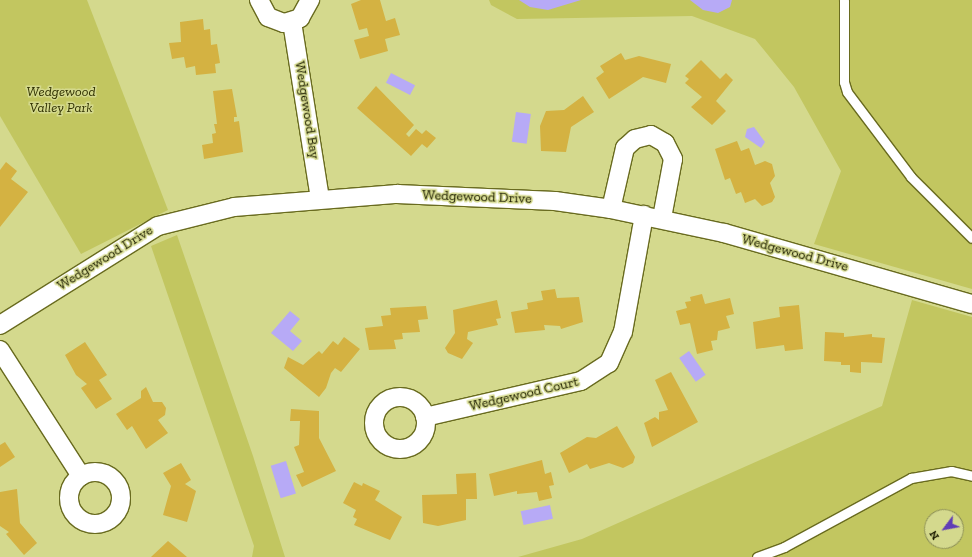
<!DOCTYPE html>
<html>
<head>
<meta charset="utf-8">
<style>
  body { margin:0 }
  #map { position:relative; width:972px; height:557px; overflow:hidden; background:#d4d98d; font-family:"Zilla Slab",serif }
  div>[style] { position:absolute }
  .green>* { inset:0; background:#c2c660 }
  .water>* { inset:0; background:#b7aaf6; transform-origin:0 0 }
  .building>* { inset:0; background:#d4b242 }
  .roads { filter:drop-shadow(1px 0 #696b1f) drop-shadow(-1px 0 #696b1f) drop-shadow(0 1px #696b1f) drop-shadow(0 -1px #696b1f) }
  .service>* { height:9px; margin:-4.5px; padding:0 4.5px; transform-origin:4.5px; border-radius:4.5px; background:#fff }
  .minor>* { height:18px; margin:-9px; padding:0 9px; transform-origin:9px; border-radius:9px; background:#fff }
  .minor>.ring { margin:-9px; padding:0; box-sizing:content-box; background:none; border:18px solid #fff; border-radius:50% }
  span { translate:-50% -50%; white-space:nowrap; text-align:center; line-height:1.15; -webkit-text-stroke:3px #d4d98d; paint-order:stroke }
  .park-label { font-size:14px; color:#303101; font-style:italic }
  .street-label { font-size:14px; color:#1c1c00 }
  .north { position:absolute; left:924px; top:509px; width:40px; height:40px; box-sizing:border-box; background:#d4d98d; border:1px solid #8a8d55; border-radius:50%; rotate:238deg; font-size:11px; font-weight:700; line-height:16px; text-align:center; color:#1c1c00 }
  .north::after { content:''; display:block; margin:auto; width:14px; height:18px; background:#603db6; clip-path:polygon(50% 0,100% 100%,50% 72%,0 100%) }
</style>
</head>
<body>
<div id="map">
  <div class="green">
    <i style="clip-path:polygon(0 0,87px 0,168px 210px,81px 254px,0 116px)"></i>
    <i style="clip-path:polygon(489px 0,972px 0,972px 289px,814px 244px,841px 171px,794px 87px,755px 39px,692px 16px,517px 19px,491px 5px)"></i>
    <i style="clip-path:polygon(177px 235px,253px 456px,285px 557px,252px 557px,254px 546px,151px 246px)"></i>
    <i style="clip-path:polygon(evenodd,912px 300px,972px 317px,972px 557px,518px 557px,582px 539px,882px 406px,912px 300px,932px 517px,956px 517px,956px 541px,932px 541px,932px 517px)"></i>
  </div>
  <div class="water">
    <i style="clip-path:polygon(519px 0,581px 0,548px 10px,530px 7px)"></i>
    <i style="clip-path:polygon(690px 0,732px 0,730px 7px,718px 13px,703px 10px)"></i>
    <i style="left:391px;top:73px;width:27px;height:11px;rotate:27deg"></i>
    <i style="left:516px;top:112px;width:15px;height:30px;rotate:8deg"></i>
    <i style="clip-path:polygon(754px 127px,765px 142px,761px 148px,745px 137px,747px 129px)"></i>
    <i style="clip-path:polygon(290px 311px,300px 319px,290px 331px,302px 341px,293px 351px,271px 333px)"></i>
    <i style="left:689px;top:351px;width:29px;height:12px;rotate:55deg"></i>
    <i style="left:286px;top:461px;width:34px;height:16px;rotate:73deg"></i>
    <i style="left:550px;top:505px;width:14px;height:30px;rotate:78deg"></i>
  </div>
  <div class="building">
    <i style="clip-path:polygon(361px 0,380px 0,386px 21px,395px 18px,400px 35px,385px 39px,388px 51px,360px 59px,354px 40px,369px 36px,367px 28px,359px 30px,351px 4px)"></i>
    <i style="clip-path:polygon(203px 19px,204px 30px,210px 29px,211px 45px,217px 44px,220px 63px,215px 64px,216px 73px,196px 75px,195px 66px,186px 68px,184px 57px,172px 59px,169px 43px,181px 42px,180px 22px)"></i>
    <i style="clip-path:polygon(621px 53px,625px 60px,639px 56px,671px 64px,666px 83px,643px 77px,609px 99px,596px 78px,604px 72px,600px 66px)"></i>
    <i style="clip-path:polygon(701px 60px,720px 79px,726px 73px,733px 80px,716px 101px,726px 111px,712px 125px,691px 107px,702px 97px,685px 83px,689px 79px,685px 76px)"></i>
    <i style="clip-path:polygon(376px 86px,414px 125px,406px 134px,409px 137px,416px 129px,422px 134px,426px 130px,436px 138px,427px 148px,422px 144px,411px 156px,357px 108px)"></i>
    <i style="clip-path:polygon(232px 89px,237px 117px,234px 117px,234px 122px,239px 121px,243px 152px,204px 159px,202px 145px,213px 143px,212px 134px,216px 133px,214px 124px,217px 124px,213px 91px)"></i>
    <i style="clip-path:polygon(583px 96px,594px 112px,571px 127px,566px 152px,541px 151px,540px 126px,546px 111px,564px 110px)"></i>
    <i style="clip-path:polygon(737px 141px,741px 151px,749px 148px,755px 165px,765px 161px,772px 164px,775px 176px,770px 183px,775px 197px,772px 202px,762px 206px,755px 199px,745px 203px,741px 192px,736px 194px,730px 178px,725px 180px,715px 149px)"></i>
    <i style="clip-path:polygon(6px 162px,17px 171px,11px 179px,28px 192px,0 227px,0 170px)"></i>
    <i style="clip-path:polygon(555px 289px,557px 298px,579px 297px,583px 322px,561px 329px,560px 326px,544px 325px,545px 330px,515px 333px,511px 312px,528px 309px,527px 303px,543px 300px,541px 291px)"></i>
    <i style="clip-path:polygon(702px 294px,705px 304px,730px 298px,734px 314px,726px 316px,730px 328px,718px 331px,717px 340px,711px 341px,713px 350px,697px 354px,690px 323px,680px 325px,676px 311px,687px 308px,685px 302px,691px 301px,690px 297px)"></i>
    <i style="clip-path:polygon(497px 300px,501px 318px,496px 319px,498px 325px,468px 332px,467px 339px,473px 343px,462px 359px,448px 353px,445px 348px,455px 333px,453px 310px)"></i>
    <i style="clip-path:polygon(799px 305px,803px 349px,785px 351px,784px 345px,756px 349px,753px 322px,780px 317px,779px 307px)"></i>
    <i style="clip-path:polygon(426px 306px,428px 319px,418px 320px,420px 332px,402px 333px,403px 339px,394px 340px,396px 349px,369px 350px,365px 328px,383px 326px,381px 316px,391px 315px,390px 308px)"></i>
    <i style="clip-path:polygon(825px 332px,844px 333px,844px 337px,872px 334px,872px 337px,885px 338px,882px 363px,861px 362px,861px 373px,850px 372px,850px 365px,841px 365px,841px 362px,824px 361px)"></i>
    <i style="clip-path:polygon(344px 337px,360px 349px,341px 372px,335px 368px,331px 373px,326px 388px,319px 397px,284px 368px,288px 357px,303px 365px,319px 351px,322px 354px,333px 341px,338px 345px)"></i>
    <i style="clip-path:polygon(85px 342px,107px 375px,99px 380px,112px 399px,96px 409px,81px 388px,87px 384px,76px 375px,65px 355px)"></i>
    <i style="clip-path:polygon(671px 372px,698px 422px,652px 447px,644px 423px,655px 417px,659px 420px,659px 412px,668px 410px,655px 380px)"></i>
    <i style="clip-path:polygon(146px 387px,153px 402px,162px 402px,166px 408px,165px 415px,158px 420px,168px 433px,146px 449px,132px 426px,127px 430px,116px 414px,141px 398px,141px 391px)"></i>
    <i style="clip-path:polygon(291px 409px,319px 411px,319px 438px,336px 471px,302px 487px,296px 475px,304px 472px,294px 447px,299px 445px,300px 421px,290px 421px)"></i>
    <i style="clip-path:polygon(617px 426px,635px 457px,633px 463px,623px 468px,609px 463px,590px 469px,587px 464px,569px 473px,560px 453px,587px 437px,596px 438px)"></i>
    <i style="clip-path:polygon(5px 442px,15px 457px,0 467px,0 445px)"></i>
    <i style="clip-path:polygon(542px 460px,545px 474px,551px 472px,554px 485px,549px 486px,552px 498px,539px 501px,537px 492px,517px 494px,517px 491px,494px 496px,489px 474px)"></i>
    <i style="clip-path:polygon(181px 463px,191px 480px,185px 484px,196px 491px,187px 522px,163px 515px,171px 486px,163px 473px)"></i>
    <i style="clip-path:polygon(476px 473px,477px 499px,466px 499px,466px 520px,438px 526px,423px 523px,422px 495px,457px 494px,456px 474px)"></i>
    <i style="clip-path:polygon(354px 482px,362px 486px,363px 483px,380px 491px,375px 500px,402px 517px,390px 540px,354px 525px,357px 519px,353px 517px,356px 510px,343px 503px)"></i>
    <i style="clip-path:polygon(17px 489px,20px 523px,37px 543px,24px 555px,6px 534px,9px 532px,0 526px,0 492px)"></i>
    <i style="clip-path:polygon(168px 541px,187px 557px,151px 557px)"></i>
  </div>
  <div class="roads">
    <div class="service">
      <i style="left:844px;top:0;width:82px;rotate:90deg"></i>
      <i style="left:844px;top:82px;width:10px;rotate:73deg"></i>
      <i style="left:847px;top:92px;width:106px;rotate:53deg"></i>
      <i style="left:911px;top:177px;width:86px;rotate:45deg"></i>
      <i style="left:757px;top:557px;width:29px;rotate:-20deg"></i>
      <i style="left:784px;top:547px;width:145px;rotate:-28.5deg"></i>
      <i style="left:911px;top:478px;width:41px;rotate:-9.9deg"></i>
      <i style="left:951px;top:471px;width:22px;rotate:13deg"></i>
    </div>
    <div class="minor">
      <i style="left:259px;top:0;width:19px;rotate:62deg"></i>
      <i style="left:268px;top:17px;width:17px;rotate:21deg"></i>
      <i style="left:284px;top:23px;width:17px;rotate:-17deg"></i>
      <i style="left:300px;top:18px;width:21px;rotate:-61deg"></i>
      <i style="left:292px;top:22px;width:178px;rotate:81deg"></i>
      <i style="left:611px;top:209px;width:63px;rotate:-77.1deg"></i>
      <i style="left:625px;top:148px;width:13px;rotate:-42deg"></i>
      <i style="left:635px;top:139px;width:16px;rotate:-14deg"></i>
      <i style="left:651px;top:135px;width:16px;rotate:30deg"></i>
      <i style="left:665px;top:143px;width:18px;rotate:63deg"></i>
      <i style="left:673px;top:159px;width:60px;rotate:100.6deg"></i>
      <i style="left:0;top:325px;width:186px;rotate:-32.1deg"></i>
      <i style="left:158px;top:226px;width:78px;rotate:-14deg"></i>
      <i style="left:234px;top:207px;width:164px;rotate:-4.6deg"></i>
      <i style="left:397px;top:194px;width:158px;rotate:2.5deg"></i>
      <i style="left:555px;top:201px;width:57px;rotate:8.1deg"></i>
      <i style="left:611px;top:209px;width:116px;rotate:12deg"></i>
      <i style="left:724px;top:233px;width:258px;rotate:16deg"></i>
      <i style="left:0;top:350px;width:150px;rotate:57.3deg"></i>
      <i class="ring" style="left:374px;top:397px;width:34px;height:34px"></i>
      <i style="left:425px;top:417px;width:160px;rotate:-13deg"></i>
      <i style="left:581px;top:381px;width:33px;rotate:-33deg"></i>
      <i style="left:609px;top:363px;width:34px;rotate:-66deg"></i>
      <i style="left:623px;top:332px;width:119px;rotate:-79.8deg"></i>
      <i class="ring" style="left:69px;top:472px;width:34px;height:34px"></i>
    </div>
  </div>
  <div class="park-label">
    <span style="left:61px;top:100px">Wedgewood<br>Valley Park</span>
  </div>
  <div class="street-label">
    <span style="left:307px;top:110px;rotate:81deg">Wedgewood Bay</span>
    <span style="left:477px;top:197px;rotate:2deg">Wedgewood Drive</span>
    <span style="left:795px;top:253px;rotate:15deg">Wedgewood Drive</span>
    <span style="left:105px;top:258px;rotate:-32deg">Wedgewood Drive</span>
    <span style="left:524px;top:394px;rotate:-13deg">Wedgewood Court</span>
  </div>
  <div class="north">N</div>
</div>
</body>
</html>
